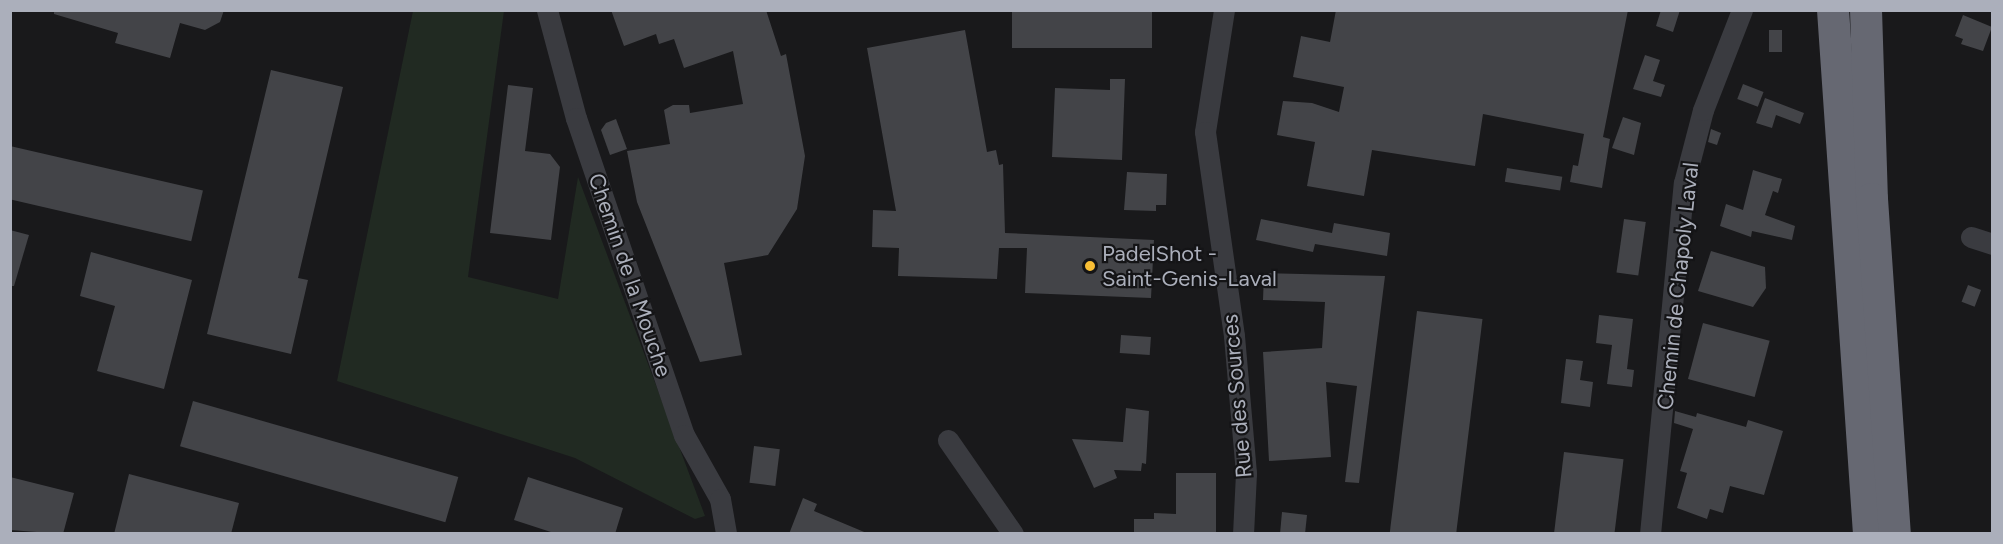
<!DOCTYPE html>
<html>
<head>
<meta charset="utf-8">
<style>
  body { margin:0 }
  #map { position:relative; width:2003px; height:544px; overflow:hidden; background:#19191b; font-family:Figtree,sans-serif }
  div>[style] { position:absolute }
  .green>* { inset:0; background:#212a22 }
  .building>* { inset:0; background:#434448; transform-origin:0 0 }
  .minor>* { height:21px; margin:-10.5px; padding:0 10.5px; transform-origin:10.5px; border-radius:10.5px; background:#3a3b40 }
  .highway>* { height:32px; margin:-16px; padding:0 16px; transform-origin:16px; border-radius:16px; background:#666872 }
  .dots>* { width:16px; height:16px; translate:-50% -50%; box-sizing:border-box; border:3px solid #141416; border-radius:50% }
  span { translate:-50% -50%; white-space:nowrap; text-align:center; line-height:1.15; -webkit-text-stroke:4.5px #141416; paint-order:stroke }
  .poi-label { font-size:22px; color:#abafbb }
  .left { translate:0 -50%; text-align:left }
  .street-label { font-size:22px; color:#abafbb }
  .frame { position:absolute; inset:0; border:12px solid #abafbb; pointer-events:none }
</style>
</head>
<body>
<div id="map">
  <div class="green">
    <i style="clip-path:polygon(413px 11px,504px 11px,468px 277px,558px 299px,578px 177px,705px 516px,695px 519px,575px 458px,337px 381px)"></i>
  </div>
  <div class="building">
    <i style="clip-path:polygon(54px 10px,224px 10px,220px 22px,205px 30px,180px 23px,170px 58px,115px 43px,118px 33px,54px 14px)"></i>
    <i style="clip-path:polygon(611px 10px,766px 10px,781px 56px,786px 54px,805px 156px,797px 209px,768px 255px,724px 263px,742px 355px,700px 362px,637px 202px,627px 151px,670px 144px,664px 110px,673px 105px,689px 105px,690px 113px,743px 104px,733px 51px,684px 68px,674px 39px,659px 44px,656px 34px,624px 46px)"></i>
    <i style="left:1012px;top:10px;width:140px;height:38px"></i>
    <i style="clip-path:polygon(1336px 10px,1628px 10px,1603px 137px,1610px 139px,1602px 188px,1570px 182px,1573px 165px,1578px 166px,1584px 134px,1483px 114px,1475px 166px,1372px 150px,1364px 196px,1307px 186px,1315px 142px,1277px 135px,1283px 101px,1312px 103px,1339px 112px,1344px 87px,1293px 77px,1301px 36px,1330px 42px)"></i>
    <i style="clip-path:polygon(1661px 10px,1680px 10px,1673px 32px,1656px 26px)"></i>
    <i style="clip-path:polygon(1963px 15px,1992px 27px,1983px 51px,1961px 44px,1963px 39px,1955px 36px)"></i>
    <i style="clip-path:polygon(965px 30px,987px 152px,996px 150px,999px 165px,1003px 164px,1005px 233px,1154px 240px,1151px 298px,1025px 293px,1027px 248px,999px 248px,997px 279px,898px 276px,899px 248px,872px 247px,873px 210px,896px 211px,867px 48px)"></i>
    <i style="left:1769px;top:30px;width:13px;height:22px"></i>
    <i style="clip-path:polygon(1645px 55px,1660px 60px,1653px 81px,1665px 85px,1661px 97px,1633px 89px)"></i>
    <i style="clip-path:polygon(271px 70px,343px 87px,298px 278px,308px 280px,291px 354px,207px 334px)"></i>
    <i style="clip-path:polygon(1110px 79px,1125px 79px,1122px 160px,1052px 157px,1055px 88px,1110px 90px)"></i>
    <i style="left:1743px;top:84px;width:22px;height:16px;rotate:21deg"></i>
    <i style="clip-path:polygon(508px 85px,533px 88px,525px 151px,550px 154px,560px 167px,551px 240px,490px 233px)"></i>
    <i style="clip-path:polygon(1765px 98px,1804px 113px,1800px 124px,1776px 115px,1772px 128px,1756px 123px)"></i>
    <i style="clip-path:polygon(1623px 117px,1641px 123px,1634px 155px,1612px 148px)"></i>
    <i style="clip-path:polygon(616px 119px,627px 149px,610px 155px,601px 130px,606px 123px)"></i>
    <i style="clip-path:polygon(1711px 129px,1721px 133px,1717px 145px,1708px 142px)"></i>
    <i style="left:10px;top:146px;width:198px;height:52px;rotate:13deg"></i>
    <i style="left:1507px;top:168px;width:56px;height:14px;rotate:9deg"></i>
    <i style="clip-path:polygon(1753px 170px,1782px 179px,1778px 193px,1773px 191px,1765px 215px,1795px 226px,1792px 240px,1752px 231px,1751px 237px,1720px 226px,1726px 204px,1743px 210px)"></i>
    <i style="clip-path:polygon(1127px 172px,1167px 174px,1166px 205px,1156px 205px,1156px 211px,1124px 210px)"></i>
    <i style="clip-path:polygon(1261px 219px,1332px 233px,1334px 223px,1390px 233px,1387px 256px,1315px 244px,1313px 252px,1256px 240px)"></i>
    <i style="left:1624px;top:219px;width:22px;height:54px;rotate:8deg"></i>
    <i style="clip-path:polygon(10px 230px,29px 235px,14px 286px,10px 286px)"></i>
    <i style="clip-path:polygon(1711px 251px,1765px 267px,1766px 288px,1753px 307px,1698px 291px)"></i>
    <i style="clip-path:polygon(91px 252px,192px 280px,164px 389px,97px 371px,115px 306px,80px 296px)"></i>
    <i style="clip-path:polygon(1264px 273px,1385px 276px,1359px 483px,1345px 482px,1357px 386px,1326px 382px,1331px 457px,1269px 461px,1263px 352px,1322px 348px,1325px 302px,1263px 300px)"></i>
    <i style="left:1968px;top:285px;width:14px;height:18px;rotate:21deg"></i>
    <i style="left:1417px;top:311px;width:66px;height:225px;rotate:7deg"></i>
    <i style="clip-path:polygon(1599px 315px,1633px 319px,1627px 369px,1634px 370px,1632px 387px,1607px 384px,1612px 345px,1596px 343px)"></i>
    <i style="left:1703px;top:323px;width:69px;height:58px;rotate:15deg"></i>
    <i style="left:1121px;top:335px;width:30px;height:18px;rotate:4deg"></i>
    <i style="clip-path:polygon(1566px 359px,1583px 361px,1580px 380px,1593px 382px,1590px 407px,1561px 403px)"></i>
    <i style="left:193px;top:401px;width:276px;height:47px;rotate:16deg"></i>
    <i style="clip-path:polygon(1126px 408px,1149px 411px,1146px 464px,1142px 463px,1141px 471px,1114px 470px,1117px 478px,1094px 488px,1072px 439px,1123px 442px)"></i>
    <i style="clip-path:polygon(1675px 411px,1696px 417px,1697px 413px,1746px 427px,1748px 420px,1783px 431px,1764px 495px,1730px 486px,1723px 513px,1710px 509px,1707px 519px,1677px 508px,1687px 473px,1680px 471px,1693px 429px,1674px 423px)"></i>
    <i style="left:754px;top:446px;width:26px;height:37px;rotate:7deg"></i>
    <i style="left:1564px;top:452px;width:60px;height:83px;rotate:7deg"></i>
    <i style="clip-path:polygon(1176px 473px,1216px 473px,1216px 534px,1134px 534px,1134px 519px,1154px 519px,1154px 513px,1176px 514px)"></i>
    <i style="clip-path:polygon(129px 474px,239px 503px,231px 534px,114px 534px)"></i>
    <i style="clip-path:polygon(10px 477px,74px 493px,63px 534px,10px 530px)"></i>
    <i style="clip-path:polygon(528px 477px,623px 508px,615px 534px,557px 534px,514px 520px)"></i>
    <i style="clip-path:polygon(803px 498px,817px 504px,814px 511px,869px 534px,789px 534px)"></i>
    <i style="clip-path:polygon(1282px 512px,1307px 515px,1305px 534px,1280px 534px)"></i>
  </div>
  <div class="minor">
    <i style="left:547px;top:10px;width:112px;rotate:75deg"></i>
    <i style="left:576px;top:118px;width:335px;rotate:71.2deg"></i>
    <i style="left:684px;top:435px;width:73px;rotate:60.6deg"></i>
    <i style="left:720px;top:499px;width:36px;rotate:80deg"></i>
    <i style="left:1224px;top:10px;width:123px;rotate:98.9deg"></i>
    <i style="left:1205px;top:132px;width:206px;rotate:81.9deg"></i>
    <i style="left:1234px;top:336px;width:138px;rotate:85deg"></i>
    <i style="left:1246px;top:473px;width:61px;rotate:92.8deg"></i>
    <i style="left:1971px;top:237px;width:22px;rotate:18deg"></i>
    <i style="left:948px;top:440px;width:114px;rotate:55.3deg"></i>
    <i style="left:1650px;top:534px;width:353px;rotate:-84.5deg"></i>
    <i style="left:1684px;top:183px;width:75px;rotate:-75.4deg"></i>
    <i style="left:1703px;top:110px;width:107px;rotate:-68.7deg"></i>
  </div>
  <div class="highway">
    <i style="left:1833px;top:10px;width:525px;rotate:86.07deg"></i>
    <i style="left:1866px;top:10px;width:189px;rotate:88.2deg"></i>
    <i style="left:1872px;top:199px;width:336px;rotate:86.1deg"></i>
  </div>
  <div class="dots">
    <i style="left:1090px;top:266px;background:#f8be35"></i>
  </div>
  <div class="poi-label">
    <span class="left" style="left:1102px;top:266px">PadelShot -<br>Saint-Genis-Laval</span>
  </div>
  <div class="street-label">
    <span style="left:630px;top:275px;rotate:71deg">Chemin de la Mouche</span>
    <span style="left:1678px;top:286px;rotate:-84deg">Chemin de Chapoly Laval</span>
    <span style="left:1237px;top:396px;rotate:-95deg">Rue des Sources</span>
  </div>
  <div class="frame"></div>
</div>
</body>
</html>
